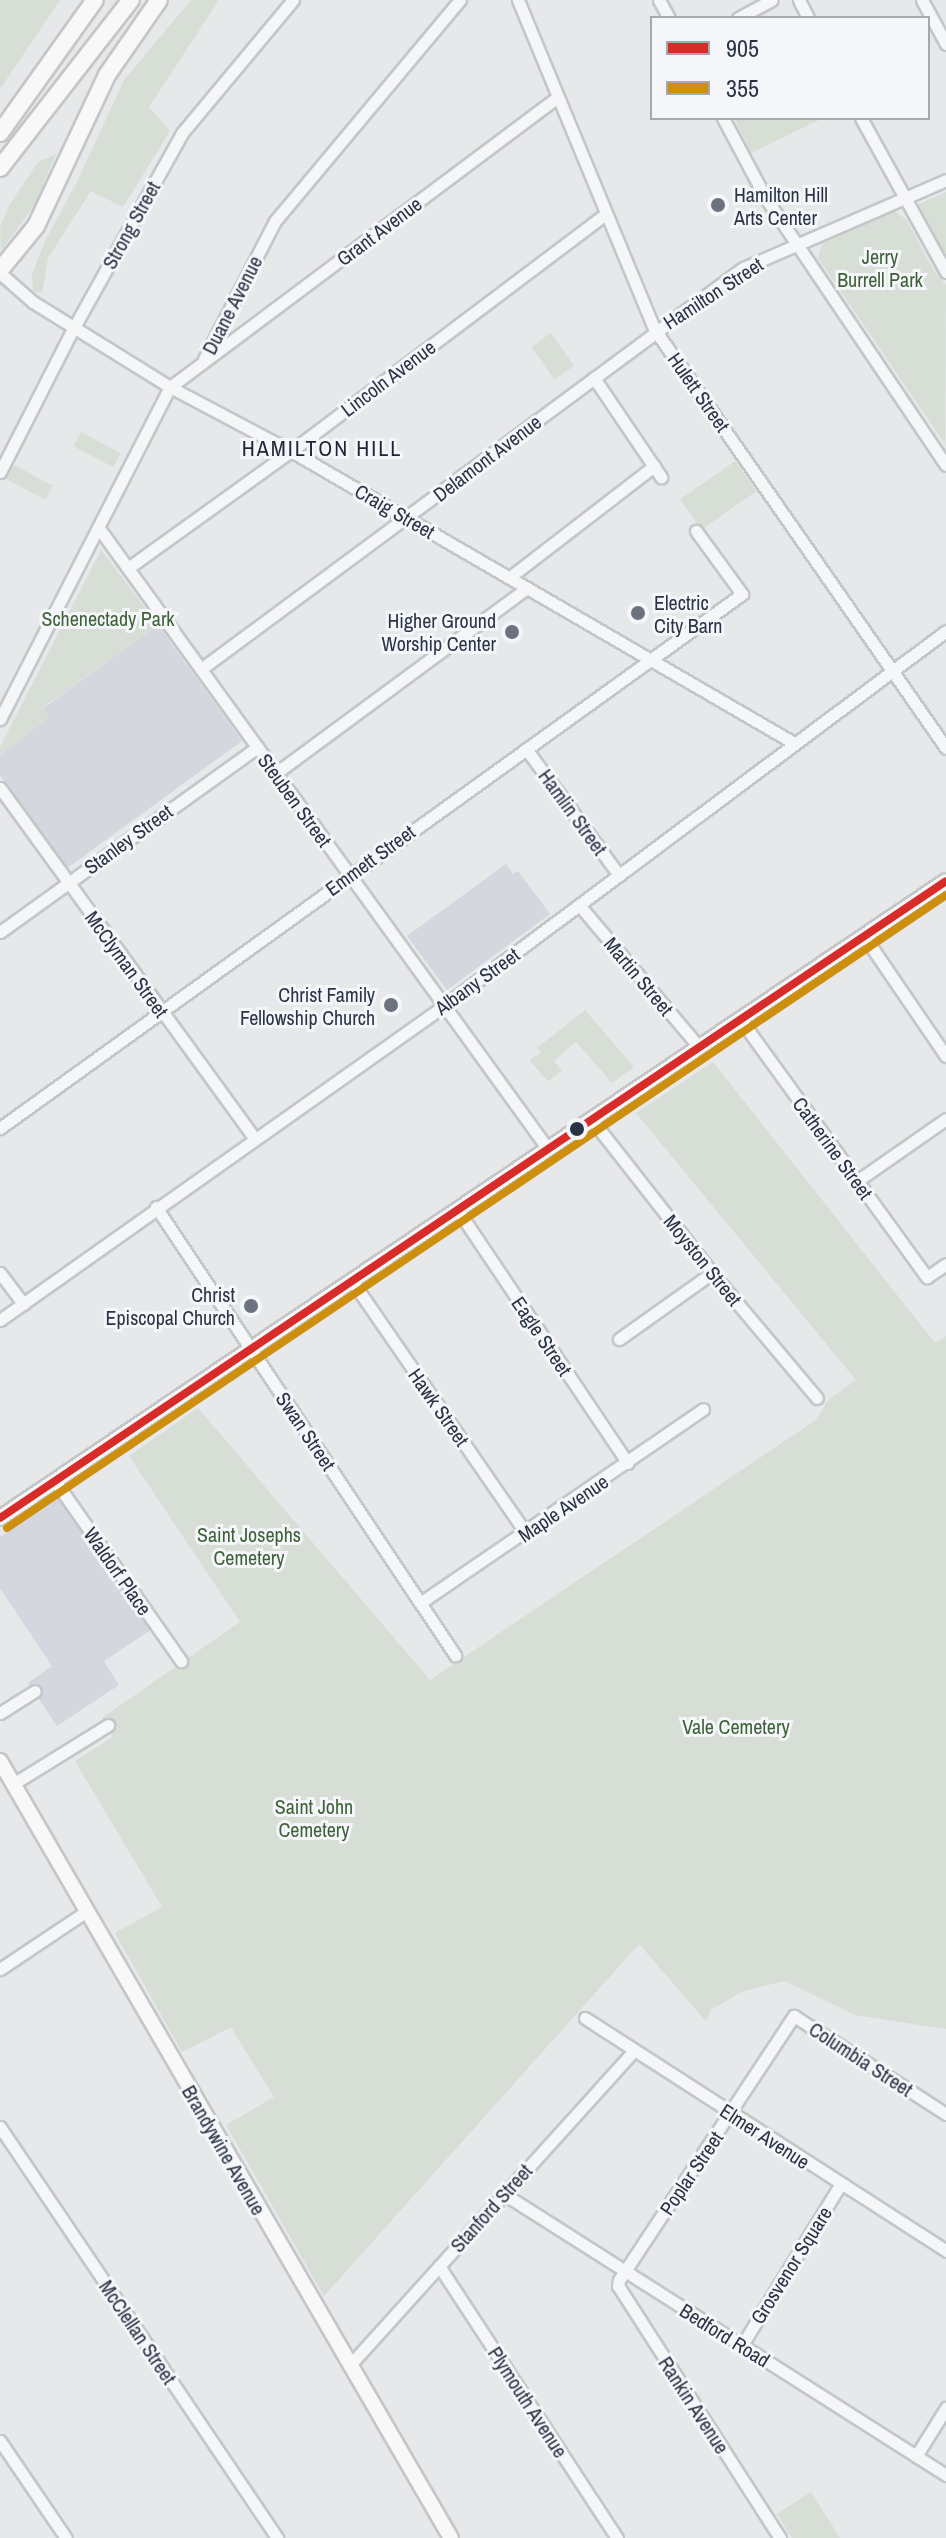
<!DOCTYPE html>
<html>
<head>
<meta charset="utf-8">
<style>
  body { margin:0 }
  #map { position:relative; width:946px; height:2538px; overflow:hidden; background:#e6e8ea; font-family:"Archivo Narrow",sans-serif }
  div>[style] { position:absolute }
  .built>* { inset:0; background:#d4d7dd }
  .green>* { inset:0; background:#d6ded6; transform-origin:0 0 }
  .roads { filter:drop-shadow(2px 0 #c4c6c8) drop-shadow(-2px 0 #c4c6c8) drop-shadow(0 2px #c4c6c8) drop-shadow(0 -2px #c4c6c8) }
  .minor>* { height:11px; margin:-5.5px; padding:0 5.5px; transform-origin:5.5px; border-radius:5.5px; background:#f5f6f7 }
  .major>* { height:14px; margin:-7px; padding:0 7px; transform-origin:7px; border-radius:7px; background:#f8f8f8 }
  .highway>* { height:16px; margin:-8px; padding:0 8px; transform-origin:8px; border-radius:8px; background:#f8f8f8 }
  .bus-1>* { height:8px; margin:-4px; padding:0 4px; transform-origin:4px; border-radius:4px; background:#d72c2a }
  .bus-2>* { height:8px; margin:-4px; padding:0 4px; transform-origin:4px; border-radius:4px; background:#ce8f0e }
  .dots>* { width:22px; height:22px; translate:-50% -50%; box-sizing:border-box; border:4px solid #f4f6f9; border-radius:50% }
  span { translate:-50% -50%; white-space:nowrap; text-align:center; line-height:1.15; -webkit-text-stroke:6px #f4f6f9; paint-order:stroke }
  .poi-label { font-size:20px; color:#2b3445 }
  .left { translate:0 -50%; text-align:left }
  .right { translate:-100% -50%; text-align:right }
  .street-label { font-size:20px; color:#2b3445 }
  .park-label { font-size:20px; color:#3f6138 }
  .neighbourhood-label { font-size:22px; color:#1d2536; letter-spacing:2px }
  .legend { position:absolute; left:650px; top:16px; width:280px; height:104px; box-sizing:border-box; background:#f4f6f9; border:2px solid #a4a8b1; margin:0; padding:10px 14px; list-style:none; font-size:24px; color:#2b3445 }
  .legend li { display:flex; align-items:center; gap:16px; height:40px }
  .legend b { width:40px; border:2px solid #a4a8b1 }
</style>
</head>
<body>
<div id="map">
  <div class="built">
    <i style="clip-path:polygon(158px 625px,242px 741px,66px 869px,0 775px,0 756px,48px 717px,43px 708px)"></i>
    <i style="clip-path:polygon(506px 864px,513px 874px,518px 871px,550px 914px,447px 990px,407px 936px)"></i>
    <i style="clip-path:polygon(62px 1495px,152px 1629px,104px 1661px,119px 1685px,57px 1726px,28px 1683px,52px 1666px,0 1588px,0 1537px)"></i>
  </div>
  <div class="green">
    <i style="clip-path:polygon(0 0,60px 0,0 89px)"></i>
    <i style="clip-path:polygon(191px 0,219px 0,149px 107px,170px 131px,123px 207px,91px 191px,48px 258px,42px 293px,33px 291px,32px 274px,46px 239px,77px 182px,124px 80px)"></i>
    <i style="clip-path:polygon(734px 118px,823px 118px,751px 153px)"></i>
    <i style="clip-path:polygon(56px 154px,35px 204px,1px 251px,0 227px,10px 204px,38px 162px)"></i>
    <i style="clip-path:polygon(946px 192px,946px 252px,943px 253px,917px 205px)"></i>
    <i style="clip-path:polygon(894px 211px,907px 220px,932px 268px,946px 285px,945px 444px,818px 258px,822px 244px)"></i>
    <i style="left:551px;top:333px;width:40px;height:24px;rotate:55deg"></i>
    <i style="left:81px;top:432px;width:45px;height:16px;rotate:28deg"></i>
    <i style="left:735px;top:461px;width:37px;height:67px;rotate:55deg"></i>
    <i style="left:14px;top:465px;width:44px;height:16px;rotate:28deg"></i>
    <i style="clip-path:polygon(101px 550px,158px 625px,43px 707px,48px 717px,0 756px,0 747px)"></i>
    <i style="clip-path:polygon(585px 1010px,634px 1067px,612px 1083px,576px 1042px,554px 1061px,562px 1071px,548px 1081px,529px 1060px,541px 1053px,537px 1048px)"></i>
    <i style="clip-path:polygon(713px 1062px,935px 1343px,946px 1336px,946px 2029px,855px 2015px,785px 1981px,743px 1991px,711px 2010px,706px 2021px,639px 1944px,324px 2296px,226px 2125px,274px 2097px,231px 2027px,182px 2052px,115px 1933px,162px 1907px,75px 1761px,113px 1737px,102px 1718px,240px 1622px,129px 1456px,198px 1408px,430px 1680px,816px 1420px,828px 1400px,856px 1380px,636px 1113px)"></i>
    <i style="clip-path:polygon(811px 2492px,840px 2538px,792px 2538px,777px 2514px)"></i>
  </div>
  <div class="roads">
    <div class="minor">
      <i style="left:518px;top:0;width:357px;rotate:67.5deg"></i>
      <i style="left:655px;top:330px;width:509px;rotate:55.16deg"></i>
      <i style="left:659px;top:0;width:21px;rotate:61deg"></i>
      <i style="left:799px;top:0;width:20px;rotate:63deg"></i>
      <i style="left:922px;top:0;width:50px;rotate:61.4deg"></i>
      <i style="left:738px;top:18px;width:38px;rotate:-28deg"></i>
      <i style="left:723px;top:118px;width:89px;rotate:62deg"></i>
      <i style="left:765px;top:197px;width:323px;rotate:56deg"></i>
      <i style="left:861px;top:118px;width:176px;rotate:61.1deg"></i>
      <i style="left:0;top:273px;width:44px;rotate:41.3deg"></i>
      <i style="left:33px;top:302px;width:161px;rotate:31.8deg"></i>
      <i style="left:170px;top:387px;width:137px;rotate:27.9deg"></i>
      <i style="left:291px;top:451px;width:582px;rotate:30.14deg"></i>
      <i style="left:204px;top:359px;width:155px;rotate:-62.8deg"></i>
      <i style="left:275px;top:221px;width:288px;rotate:-50.1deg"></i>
      <i style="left:594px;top:378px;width:120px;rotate:55.9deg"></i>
      <i style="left:0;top:472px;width:161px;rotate:-63deg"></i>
      <i style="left:73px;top:329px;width:224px;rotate:-60.9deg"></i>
      <i style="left:182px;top:133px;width:173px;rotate:-50.2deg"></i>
      <i style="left:98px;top:527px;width:768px;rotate:54.12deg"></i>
      <i style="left:128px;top:568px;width:201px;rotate:-35.7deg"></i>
      <i style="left:291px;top:451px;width:394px;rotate:-37deg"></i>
      <i style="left:510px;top:577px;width:182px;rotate:-37.6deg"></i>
      <i style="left:201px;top:669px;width:674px;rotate:-36.5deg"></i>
      <i style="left:743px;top:268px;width:221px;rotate:-23.4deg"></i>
      <i style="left:0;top:719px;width:373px;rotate:-62.9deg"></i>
      <i style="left:170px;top:387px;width:483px;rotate:-36.8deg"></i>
      <i style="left:526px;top:749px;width:157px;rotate:53.6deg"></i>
      <i style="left:276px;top:773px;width:312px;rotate:-36.4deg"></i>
      <i style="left:0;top:788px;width:434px;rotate:54deg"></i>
      <i style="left:579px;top:905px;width:186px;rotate:49.8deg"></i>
      <i style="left:0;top:932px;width:317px;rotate:-35.7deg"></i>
      <i style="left:864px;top:936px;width:145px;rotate:55.7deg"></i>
      <i style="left:740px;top:1019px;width:319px;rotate:54.1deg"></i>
      <i style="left:927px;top:1277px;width:23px;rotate:-34deg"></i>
      <i style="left:592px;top:1120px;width:194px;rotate:51.9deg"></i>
      <i style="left:712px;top:1273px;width:163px;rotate:50deg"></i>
      <i style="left:0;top:1128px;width:914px;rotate:-35.74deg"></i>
      <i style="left:742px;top:594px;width:78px;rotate:-126.1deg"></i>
      <i style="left:857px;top:1181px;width:108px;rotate:-34.9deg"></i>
      <i style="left:156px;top:1207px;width:539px;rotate:56.28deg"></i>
      <i style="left:457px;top:1209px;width:306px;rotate:56.1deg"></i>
      <i style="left:0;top:1273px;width:39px;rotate:53deg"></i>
      <i style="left:352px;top:1281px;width:306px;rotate:55.4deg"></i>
      <i style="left:0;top:1320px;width:545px;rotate:-35.29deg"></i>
      <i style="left:445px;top:1005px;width:625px;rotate:-36.74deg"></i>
      <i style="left:619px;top:1339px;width:114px;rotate:-35.4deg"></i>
      <i style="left:55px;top:1481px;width:220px;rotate:55deg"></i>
      <i style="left:420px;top:1603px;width:343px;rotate:-34.4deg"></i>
      <i style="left:0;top:1713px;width:41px;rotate:-32.2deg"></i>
      <i style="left:13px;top:1784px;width:112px;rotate:-31.8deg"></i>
      <i style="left:0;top:1969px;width:102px;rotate:-33.8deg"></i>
      <i style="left:585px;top:2018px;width:430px;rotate:32.8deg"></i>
      <i style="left:0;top:2127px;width:496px;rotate:56deg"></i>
      <i style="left:504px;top:2194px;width:524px;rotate:32.45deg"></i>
      <i style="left:439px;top:2266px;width:325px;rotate:56.8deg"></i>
      <i style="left:742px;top:2345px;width:188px;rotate:-58.5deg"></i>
      <i style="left:349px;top:2366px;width:425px;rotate:-47.9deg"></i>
      <i style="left:0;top:2441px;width:117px;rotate:55.8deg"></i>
      <i style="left:916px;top:2456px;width:57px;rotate:-58deg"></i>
      <i style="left:780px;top:2538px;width:300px;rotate:-122.7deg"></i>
      <i style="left:618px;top:2286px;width:6px;rotate:-81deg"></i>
      <i style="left:619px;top:2280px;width:317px;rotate:-56.5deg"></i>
      <i style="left:794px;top:2016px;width:181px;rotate:32.8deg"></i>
    </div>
    <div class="major">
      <i style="left:0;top:1518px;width:1140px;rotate:-33.95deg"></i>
      <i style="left:0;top:1761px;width:898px;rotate:59.87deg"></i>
    </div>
    <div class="highway">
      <i style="left:0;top:133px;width:163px;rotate:-54.5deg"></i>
      <i style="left:0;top:168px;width:213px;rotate:-52.1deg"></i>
      <i style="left:0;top:270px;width:57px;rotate:-50.7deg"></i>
      <i style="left:36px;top:226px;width:167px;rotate:-64.8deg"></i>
      <i style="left:107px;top:75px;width:91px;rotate:-55.3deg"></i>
    </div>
  </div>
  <div class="bus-1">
    <i style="left:0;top:1518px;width:1140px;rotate:-33.95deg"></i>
  </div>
  <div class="bus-2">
    <i style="left:7px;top:1528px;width:1132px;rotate:-33.98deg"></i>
  </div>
  <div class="dots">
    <i style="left:718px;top:205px;background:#6c737f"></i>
    <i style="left:638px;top:613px;background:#6c737f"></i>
    <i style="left:512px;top:632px;background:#6c737f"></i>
    <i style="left:391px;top:1005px;background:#6c737f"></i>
    <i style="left:577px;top:1129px;background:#2b3445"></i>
    <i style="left:251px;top:1306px;background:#6c737f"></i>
  </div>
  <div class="poi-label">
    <span class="left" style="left:734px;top:206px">Hamilton Hill<br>Arts Center</span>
    <span class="left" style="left:654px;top:614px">Electric<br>City Barn</span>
    <span class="right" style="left:496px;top:632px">Higher Ground<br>Worship Center</span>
    <span class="right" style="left:375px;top:1006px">Christ Family<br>Fellowship Church</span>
    <span class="right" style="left:235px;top:1306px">Christ<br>Episcopal Church</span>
  </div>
  <div class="street-label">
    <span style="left:131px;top:225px;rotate:-61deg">Strong Street</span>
    <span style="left:379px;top:231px;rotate:-37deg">Grant Avenue</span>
    <span style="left:713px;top:293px;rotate:-33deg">Hamilton Street</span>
    <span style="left:232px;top:305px;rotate:-63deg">Duane Avenue</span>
    <span style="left:388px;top:378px;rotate:-37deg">Lincoln Avenue</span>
    <span style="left:699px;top:392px;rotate:55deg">Hulett Street</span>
    <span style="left:487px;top:458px;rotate:-37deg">Delamont Avenue</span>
    <span style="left:395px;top:511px;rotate:30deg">Craig Street</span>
    <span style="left:295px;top:800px;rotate:54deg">Steuben Street</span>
    <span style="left:573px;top:812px;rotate:54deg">Hamlin Street</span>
    <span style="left:128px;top:839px;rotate:-36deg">Stanley Street</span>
    <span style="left:370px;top:860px;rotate:-36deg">Emmett Street</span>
    <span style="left:127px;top:964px;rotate:54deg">McClyman Street</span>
    <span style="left:639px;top:976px;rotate:50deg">Martin Street</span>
    <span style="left:477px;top:981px;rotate:-36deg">Albany Street</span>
    <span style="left:833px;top:1148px;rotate:54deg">Catherine Street</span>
    <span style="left:703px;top:1260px;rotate:51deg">Moyston Street</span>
    <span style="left:542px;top:1336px;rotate:56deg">Eagle Street</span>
    <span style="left:439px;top:1407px;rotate:55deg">Hawk Street</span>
    <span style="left:306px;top:1431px;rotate:56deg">Swan Street</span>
    <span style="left:563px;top:1508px;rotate:-34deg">Maple Avenue</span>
    <span style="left:118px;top:1571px;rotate:55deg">Waldorf Place</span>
    <span style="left:861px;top:2059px;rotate:33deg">Columbia Street</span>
    <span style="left:765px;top:2136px;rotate:33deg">Elmer Avenue</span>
    <span style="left:224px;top:2150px;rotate:60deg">Brandywine Avenue</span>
    <span style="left:691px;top:2173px;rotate:-56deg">Poplar Street</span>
    <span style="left:491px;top:2208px;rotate:-48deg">Stanford Street</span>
    <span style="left:791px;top:2265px;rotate:-58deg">Grosvenor Square</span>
    <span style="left:138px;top:2332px;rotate:56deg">McClellan Street</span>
    <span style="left:725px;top:2335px;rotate:32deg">Bedford Road</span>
    <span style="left:528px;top:2402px;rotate:57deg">Plymouth Avenue</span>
    <span style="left:694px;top:2405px;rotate:57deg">Rankin Avenue</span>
  </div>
  <div class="park-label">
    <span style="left:880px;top:268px">Jerry<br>Burrell Park</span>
    <span style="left:108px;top:618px">Schenectady Park</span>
    <span style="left:249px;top:1546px">Saint Josephs<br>Cemetery</span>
    <span style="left:736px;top:1726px">Vale Cemetery</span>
    <span style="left:314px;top:1818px">Saint John<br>Cemetery</span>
  </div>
  <div class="neighbourhood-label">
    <span style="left:322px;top:449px">HAMILTON HILL</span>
  </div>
  <ul class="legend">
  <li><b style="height:10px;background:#d72c2a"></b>905</li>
  <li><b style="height:10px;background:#ce8f0e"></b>355</li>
  </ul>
</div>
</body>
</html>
